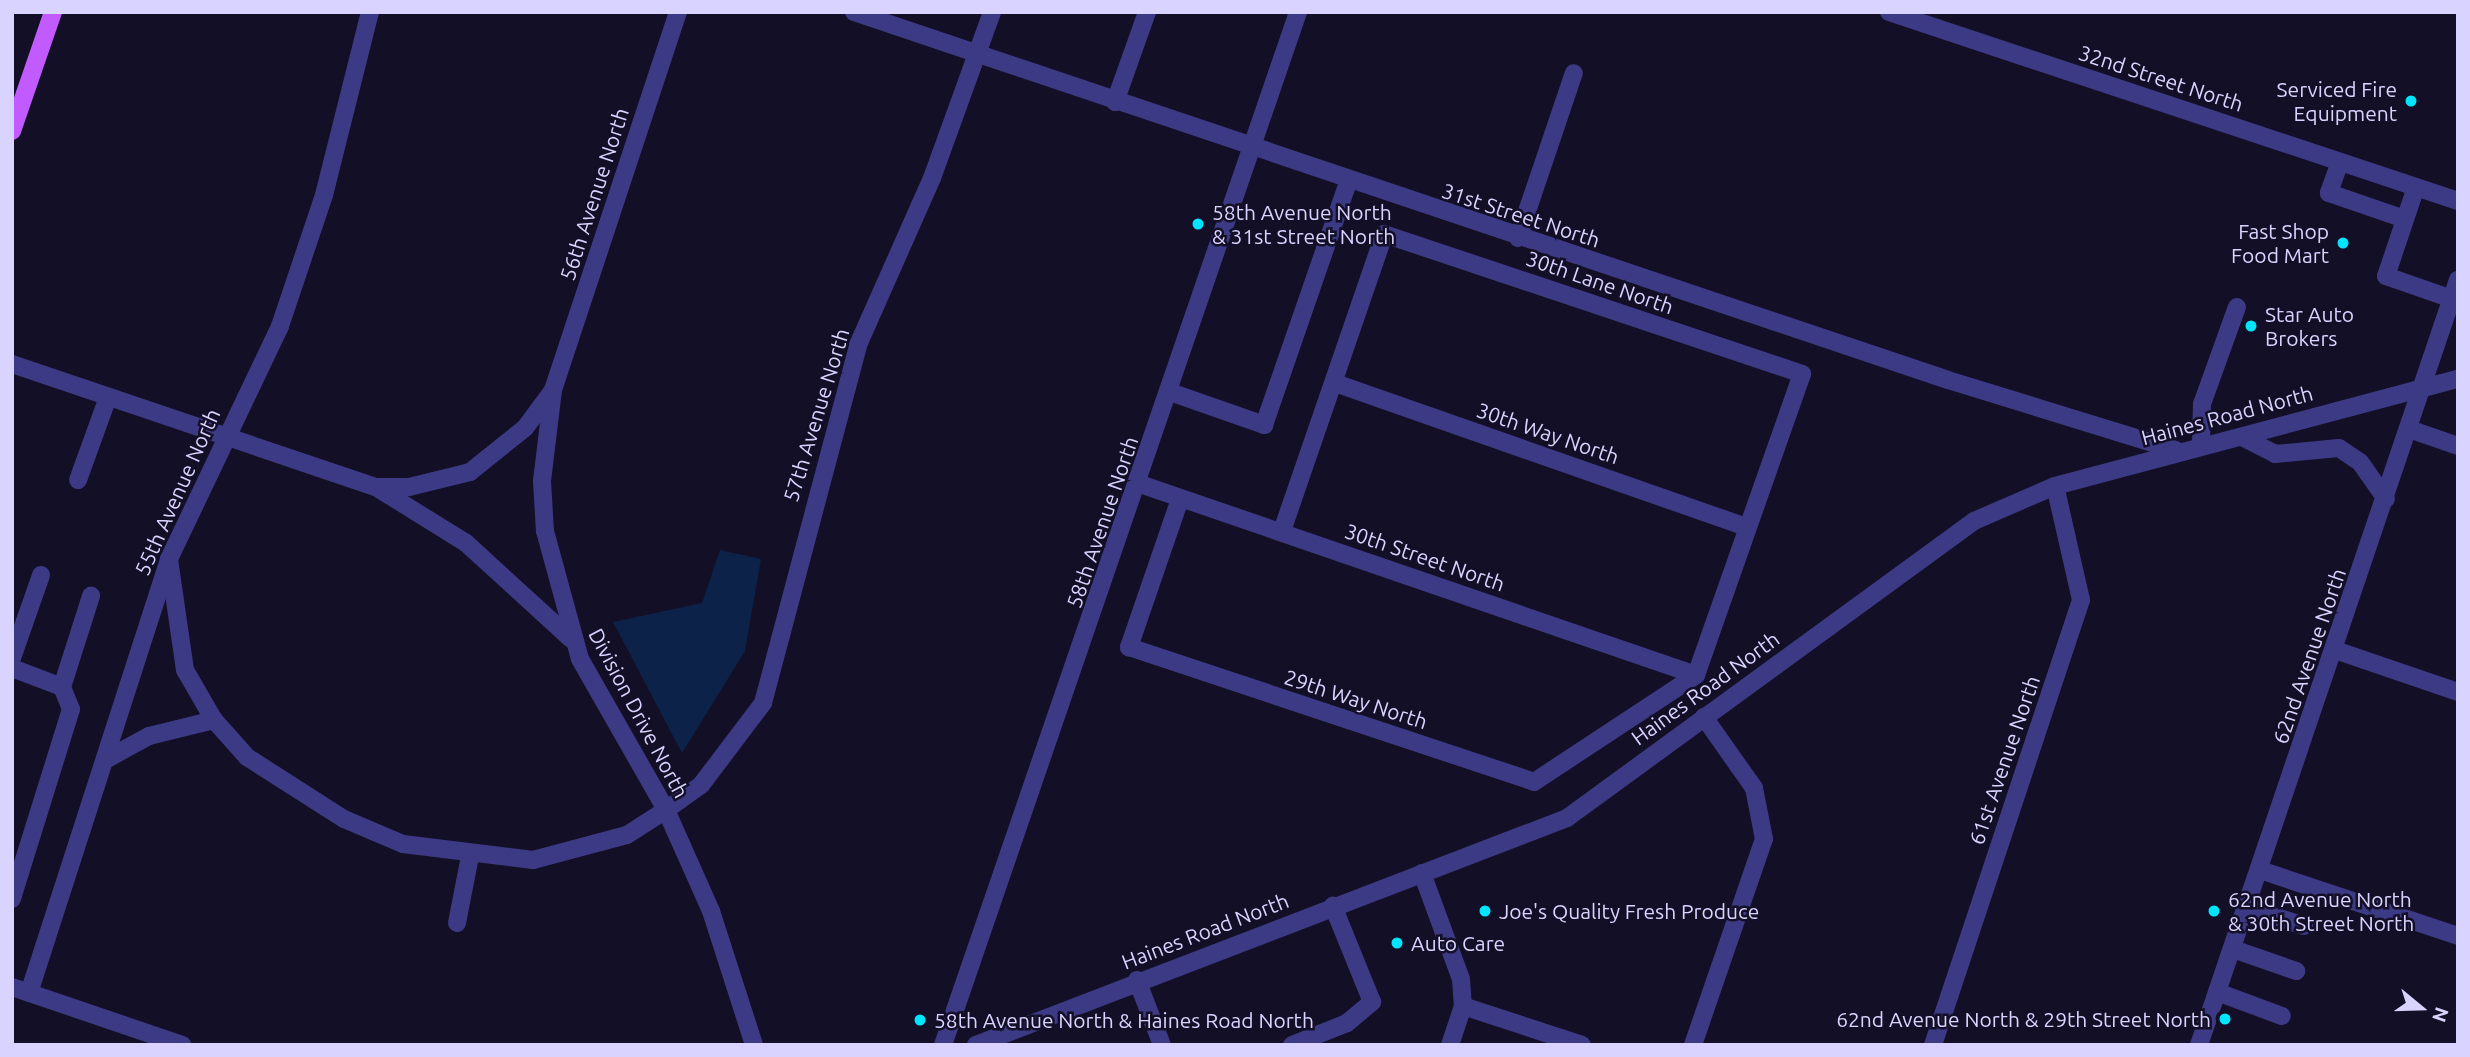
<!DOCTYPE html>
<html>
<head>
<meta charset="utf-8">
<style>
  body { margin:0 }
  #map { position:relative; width:2470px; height:1057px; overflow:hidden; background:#130f26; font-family:Ubuntu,sans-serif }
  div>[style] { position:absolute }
  .water>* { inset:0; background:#0c2248 }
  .minor>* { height:18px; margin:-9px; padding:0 9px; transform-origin:9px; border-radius:9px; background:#3d3a85 }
  .major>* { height:18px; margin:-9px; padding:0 9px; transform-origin:9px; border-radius:9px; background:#c25bff }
  .dots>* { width:19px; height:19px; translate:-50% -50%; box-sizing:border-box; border:4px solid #130f26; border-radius:50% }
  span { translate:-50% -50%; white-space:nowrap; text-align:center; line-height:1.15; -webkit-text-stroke:5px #130f26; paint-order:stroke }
  .street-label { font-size:21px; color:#d9d4ff }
  .poi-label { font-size:21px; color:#d9d4ff }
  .right { translate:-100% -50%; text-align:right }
  .left { translate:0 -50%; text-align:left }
  .frame { position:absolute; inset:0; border:14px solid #d9d4ff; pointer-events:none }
  .north { position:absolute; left:2386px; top:973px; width:70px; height:70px; -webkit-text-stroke:5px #130f26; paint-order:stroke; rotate:109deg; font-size:19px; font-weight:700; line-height:28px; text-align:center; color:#d9d4ff }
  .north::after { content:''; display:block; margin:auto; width:24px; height:32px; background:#d9d4ff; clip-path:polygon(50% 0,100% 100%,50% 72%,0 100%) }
</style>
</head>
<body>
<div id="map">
  <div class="water">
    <i style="clip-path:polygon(720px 550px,761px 559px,745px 651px,682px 753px,613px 622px,702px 603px)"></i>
  </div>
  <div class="minor">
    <i style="left:678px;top:12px;width:398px;rotate:108.3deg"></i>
    <i style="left:553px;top:390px;width:92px;rotate:96.9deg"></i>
    <i style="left:542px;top:481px;width:50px;rotate:86.6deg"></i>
    <i style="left:545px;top:531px;width:133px;rotate:74.7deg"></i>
    <i style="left:580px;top:659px;width:174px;rotate:60.3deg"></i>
    <i style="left:666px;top:810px;width:111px;rotate:66deg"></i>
    <i style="left:711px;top:911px;width:141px;rotate:72.2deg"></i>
    <i style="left:854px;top:12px;width:1154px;rotate:18.59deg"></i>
    <i style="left:1948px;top:380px;width:239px;rotate:17.1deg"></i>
    <i style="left:1889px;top:12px;width:600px;rotate:18.37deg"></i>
    <i style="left:1115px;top:102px;width:96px;rotate:-70.4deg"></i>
    <i style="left:2340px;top:162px;width:33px;rotate:110deg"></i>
    <i style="left:2329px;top:193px;width:80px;rotate:18.9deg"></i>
    <i style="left:2416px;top:187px;width:94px;rotate:108.6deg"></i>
    <i style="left:2386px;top:276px;width:70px;rotate:19.2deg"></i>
    <i style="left:1518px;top:238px;width:174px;rotate:-71.3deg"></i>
    <i style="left:12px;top:364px;width:384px;rotate:18.7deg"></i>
    <i style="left:376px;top:487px;width:33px"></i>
    <i style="left:409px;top:487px;width:63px;rotate:-13.8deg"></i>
    <i style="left:470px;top:472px;width:70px;rotate:-38.7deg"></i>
    <i style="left:525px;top:428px;width:44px;rotate:-53.4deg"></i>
    <i style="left:1335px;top:383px;width:436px;rotate:19.3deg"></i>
    <i style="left:1170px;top:392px;width:100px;rotate:19.3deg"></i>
    <i style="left:1264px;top:425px;width:257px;rotate:-70.9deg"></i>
    <i style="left:2409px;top:429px;width:52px;rotate:19.1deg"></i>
    <i style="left:2242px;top:437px;width:37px;rotate:27deg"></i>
    <i style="left:2275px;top:454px;width:64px;rotate:-5.4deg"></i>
    <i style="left:2339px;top:448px;width:25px;rotate:34deg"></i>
    <i style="left:2360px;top:462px;width:45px;rotate:54.9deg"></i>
    <i style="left:2201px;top:444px;width:40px;rotate:-88.6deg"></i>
    <i style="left:2202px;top:404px;width:103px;rotate:-70.2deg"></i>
    <i style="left:78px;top:480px;width:88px;rotate:-70.1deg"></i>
    <i style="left:1140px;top:484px;width:588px;rotate:18.96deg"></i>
    <i style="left:379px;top:489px;width:102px;rotate:31.8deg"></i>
    <i style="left:466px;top:543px;width:142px;rotate:42.4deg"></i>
    <i style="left:1180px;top:499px;width:157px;rotate:109deg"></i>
    <i style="left:1129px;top:647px;width:427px;rotate:18.4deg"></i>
    <i style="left:1534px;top:782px;width:194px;rotate:-33.4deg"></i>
    <i style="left:1282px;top:531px;width:314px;rotate:-71deg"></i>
    <i style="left:1384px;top:234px;width:441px;rotate:18.5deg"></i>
    <i style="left:1802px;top:374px;width:319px;rotate:109.4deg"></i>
    <i style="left:169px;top:559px;width:112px;rotate:81.8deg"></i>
    <i style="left:185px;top:670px;width:58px;rotate:59.9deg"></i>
    <i style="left:214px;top:720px;width:50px;rotate:48.3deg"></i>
    <i style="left:247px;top:757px;width:115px;rotate:32.6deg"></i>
    <i style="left:344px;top:819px;width:64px;rotate:23deg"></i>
    <i style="left:403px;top:844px;width:131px;rotate:7deg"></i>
    <i style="left:533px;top:860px;width:97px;rotate:-14.9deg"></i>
    <i style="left:627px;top:835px;width:46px;rotate:-32.7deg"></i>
    <i style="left:666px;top:810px;width:43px;rotate:-35.5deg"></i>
    <i style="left:701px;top:785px;width:103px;rotate:-52.9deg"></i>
    <i style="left:763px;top:703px;width:370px;rotate:-75.1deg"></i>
    <i style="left:858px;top:345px;width:183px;rotate:-66.1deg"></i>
    <i style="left:932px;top:178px;width:177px;rotate:-70.1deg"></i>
    <i style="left:2335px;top:650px;width:130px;rotate:18.9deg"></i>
    <i style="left:12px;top:658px;width:88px;rotate:-70.7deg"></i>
    <i style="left:12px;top:668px;width:53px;rotate:20.8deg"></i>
    <i style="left:62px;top:687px;width:24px;rotate:68deg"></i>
    <i style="left:71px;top:709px;width:199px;rotate:107.3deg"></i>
    <i style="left:62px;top:687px;width:96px;rotate:-72.3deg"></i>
    <i style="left:107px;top:759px;width:48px;rotate:-28.7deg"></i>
    <i style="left:149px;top:736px;width:67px;rotate:-13.8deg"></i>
    <i style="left:2260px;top:870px;width:209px;rotate:18.4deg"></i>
    <i style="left:1422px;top:873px;width:113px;rotate:69.8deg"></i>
    <i style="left:1461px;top:979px;width:27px;rotate:86deg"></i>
    <i style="left:1463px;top:1006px;width:41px;rotate:108.4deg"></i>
    <i style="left:2247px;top:907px;width:60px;rotate:18.4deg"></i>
    <i style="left:457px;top:923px;width:68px;rotate:-79deg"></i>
    <i style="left:2233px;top:949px;width:67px;rotate:19.2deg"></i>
    <i style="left:1137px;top:980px;width:70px;rotate:69deg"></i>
    <i style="left:12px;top:987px;width:180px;rotate:18.8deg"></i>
    <i style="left:2217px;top:992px;width:69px;rotate:20.3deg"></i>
    <i style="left:29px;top:993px;width:456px;rotate:-72.1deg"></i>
    <i style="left:169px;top:559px;width:258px;rotate:-64.5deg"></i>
    <i style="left:280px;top:326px;width:138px;rotate:-71.4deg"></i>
    <i style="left:324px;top:195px;width:189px;rotate:-75.9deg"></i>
    <i style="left:1463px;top:1006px;width:125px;rotate:18.1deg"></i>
    <i style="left:943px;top:1045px;width:1092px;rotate:-71.03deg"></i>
    <i style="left:976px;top:1045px;width:633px;rotate:-21.01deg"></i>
    <i style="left:1567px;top:818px;width:504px;rotate:-36.12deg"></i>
    <i style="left:1974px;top:521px;width:88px;rotate:-23.4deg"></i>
    <i style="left:2055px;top:486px;width:417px;rotate:-14.9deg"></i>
    <i style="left:1292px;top:1045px;width:59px;rotate:-21.8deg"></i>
    <i style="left:1347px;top:1023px;width:33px;rotate:-40deg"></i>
    <i style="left:1372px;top:1002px;width:104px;rotate:-112.1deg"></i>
    <i style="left:1693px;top:1045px;width:218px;rotate:-71deg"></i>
    <i style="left:1764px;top:839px;width:52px;rotate:-101.1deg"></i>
    <i style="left:1754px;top:788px;width:87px;rotate:-125.2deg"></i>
    <i style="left:1933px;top:1045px;width:469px;rotate:-71.6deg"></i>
    <i style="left:2081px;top:600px;width:117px;rotate:-102.8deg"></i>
    <i style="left:2199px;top:1045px;width:808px;rotate:-71.3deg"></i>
  </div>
  <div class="major">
    <i style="left:12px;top:131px;width:126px;rotate:-71deg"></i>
  </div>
  <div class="dots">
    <i style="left:2411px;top:101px;background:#00e5ff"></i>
    <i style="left:1198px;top:224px;background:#00e5ff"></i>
    <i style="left:2343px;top:243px;background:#00e5ff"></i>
    <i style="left:2251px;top:326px;background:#00e5ff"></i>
    <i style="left:1485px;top:911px;background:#00e5ff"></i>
    <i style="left:2214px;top:911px;background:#00e5ff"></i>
    <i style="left:1397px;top:943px;background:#00e5ff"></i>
    <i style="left:2225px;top:1019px;background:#00e5ff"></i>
    <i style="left:920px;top:1020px;background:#00e5ff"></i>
  </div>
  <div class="street-label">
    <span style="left:2161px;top:78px;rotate:18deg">32nd Street North</span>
    <span style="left:594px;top:194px;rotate:-72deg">56th Avenue North</span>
    <span style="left:1521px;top:215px;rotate:18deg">31st Street North</span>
    <span style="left:1600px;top:282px;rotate:19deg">30th Lane North</span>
    <span style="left:816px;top:415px;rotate:-73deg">57th Avenue North</span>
    <span style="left:2227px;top:415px;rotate:-15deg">Haines Road North</span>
    <span style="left:1548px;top:433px;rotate:19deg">30th Way North</span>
    <span style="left:177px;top:492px;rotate:-66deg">55th Avenue North</span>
    <span style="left:1102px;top:522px;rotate:-71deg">58th Avenue North</span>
    <span style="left:1425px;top:557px;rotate:19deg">30th Street North</span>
    <span style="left:2309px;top:656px;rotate:-71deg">62nd Avenue North</span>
    <span style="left:1705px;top:688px;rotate:-36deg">Haines Road North</span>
    <span style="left:1356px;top:699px;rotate:18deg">29th Way North</span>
    <span style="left:639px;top:713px;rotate:62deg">Division Drive North</span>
    <span style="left:2004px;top:760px;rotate:-71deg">61st Avenue North</span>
    <span style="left:1205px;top:931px;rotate:-21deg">Haines Road North</span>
  </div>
  <div class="poi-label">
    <span class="right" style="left:2397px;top:101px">Serviced Fire<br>Equipment</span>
    <span class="left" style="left:1212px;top:224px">58th Avenue North<br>&amp; 31st Street North</span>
    <span class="right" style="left:2329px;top:243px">Fast Shop<br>Food Mart</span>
    <span class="left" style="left:2265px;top:326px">Star Auto<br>Brokers</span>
    <span class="left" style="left:2228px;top:911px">62nd Avenue North<br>&amp; 30th Street North</span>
    <span class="left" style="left:1499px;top:911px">Joe's Quality Fresh Produce</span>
    <span class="left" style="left:1411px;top:943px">Auto Care</span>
    <span class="right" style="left:2211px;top:1019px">62nd Avenue North &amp; 29th Street North</span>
    <span class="left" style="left:934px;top:1020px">58th Avenue North &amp; Haines Road North</span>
  </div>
  <div class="frame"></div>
  <div class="north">N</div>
</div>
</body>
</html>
